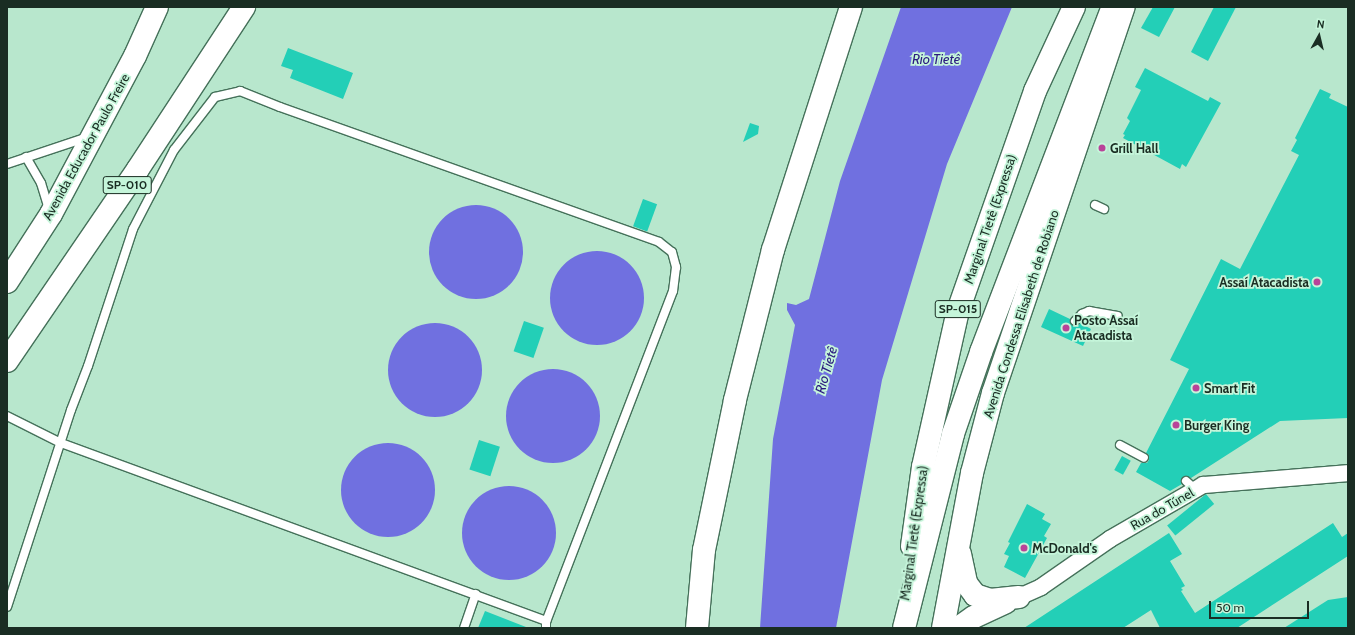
<!DOCTYPE html>
<html>
<head>
<meta charset="utf-8">
<style>
  body { margin:0 }
  #map { position:relative; width:1355px; height:635px; overflow:hidden; background:#b8e7cd; font-family:Cabin,sans-serif }
  div>[style] { position:absolute }
  .water>* { inset:0; background:#7070e0 }
  .round { border-radius:50% }
  .building>* { inset:0; background:#23cfb7; transform-origin:0 0 }
  .roads { filter:drop-shadow(1px 0 #45715a) drop-shadow(-1px 0 #45715a) drop-shadow(0 1px #45715a) drop-shadow(0 -1px #45715a) }
  .service>* { height:8px; margin:-4px; padding:0 4px; transform-origin:4px; border-radius:4px; background:#fff }
  .minor>* { height:16px; margin:-8px; padding:0 8px; transform-origin:8px; border-radius:8px; background:#fff }
  .trunk>* { height:22px; margin:-11px; padding:0 11px; transform-origin:11px; border-radius:11px; background:#fff }
  .motorway>* { height:22px; margin:-11px; padding:0 11px; transform-origin:11px; border-radius:11px; background:#fff }
  .dots>* { width:11px; height:11px; translate:-50% -50%; box-sizing:border-box; border:2px solid #c5f5da; border-radius:50% }
  span { translate:-50% -50%; white-space:nowrap; text-align:center; line-height:1.15; -webkit-text-stroke:3.5px #c5f5da; paint-order:stroke }
  .shield-label span { padding:1px 3px; background:#c5f5da; border:1px solid; border-radius:3px; -webkit-text-stroke-width:0 }
  .shield-label { font-size:12px; color:#1a2d23; font-weight:700 }
  .street-label { font-size:13px; color:#1a2d23 }
  .poi-label { font-size:13px; color:#1a2d23; font-weight:700 }
  .left { translate:0 -50%; text-align:left }
  .right { translate:-100% -50%; text-align:right }
  .water-label { font-size:14px; color:#2a1a7e; font-style:italic }
  .frame { position:absolute; inset:0; border:8px solid #1a2d23; pointer-events:none }
  .north { position:absolute; left:1299px; top:16px; width:40px; height:40px; -webkit-text-stroke:3px #c5f5da; paint-order:stroke; rotate:8deg; font-size:11px; font-weight:700; line-height:16px; text-align:center; color:#1a2d23 }
  .north::after { content:''; display:block; margin:auto; width:14px; height:18px; background:#1a2d23; clip-path:polygon(50% 0,100% 100%,50% 72%,0 100%) }
  .scale { position:absolute; left:1209px; top:601px; width:100px; height:18px; box-sizing:border-box; border:2px solid #1a2d23; border-top:0; padding-left:5px; font-size:12px; line-height:14px; white-space:nowrap; color:#1a2d23; -webkit-text-stroke:3px #c5f5da; paint-order:stroke }
</style>
</head>
<body>
<div id="map">
  <div class="water">
    <i style="clip-path:polygon(901px 7px,1012px 7px,947px 164px,882px 380px,836px 628px,760px 628px,773px 439px,795px 325px,787px 310px,787px 303px,796px 305px,809px 299px,840px 181px)"></i>
    <i class="round" style="left:429px;top:205px;width:94px;height:94px"></i>
    <i class="round" style="left:550px;top:251px;width:94px;height:94px"></i>
    <i class="round" style="left:388px;top:323px;width:94px;height:94px"></i>
    <i class="round" style="left:506px;top:369px;width:94px;height:94px"></i>
    <i class="round" style="left:341px;top:443px;width:94px;height:94px"></i>
    <i class="round" style="left:462px;top:486px;width:94px;height:94px"></i>
  </div>
  <div class="building">
    <i style="clip-path:polygon(1153px 7px,1175px 7px,1159px 37px,1141px 28px)"></i>
    <i style="clip-path:polygon(1214px 7px,1236px 7px,1208px 61px,1191px 52px)"></i>
    <i style="clip-path:polygon(288px 48px,353px 73px,343px 99px,290px 78px,293px 70px,281px 66px)"></i>
    <i style="clip-path:polygon(1145px 68px,1208px 101px,1210px 97px,1221px 103px,1186px 167px,1182px 164px,1180px 169px,1123px 138px,1125px 135px,1123px 134px,1130px 121px,1127px 118px,1141px 90px,1135px 87px)"></i>
    <i style="clip-path:polygon(1320px 89px,1331px 94px,1329px 98px,1348px 107px,1348px 418px,1280px 421px,1191px 478px,1184px 476px,1181px 480px,1182px 484px,1170px 491px,1136px 472px,1141px 463px,1147px 463px,1149px 460px,1149px 455px,1146px 453px,1189px 369px,1170px 360px,1221px 259px,1240px 269px,1299px 155px,1291px 151px,1297px 140px,1295px 138px)"></i>
    <i style="clip-path:polygon(750px 123px,759px 126px,758px 134px,743px 142px)"></i>
    <i style="left:643px;top:199px;width:15px;height:29px;rotate:20deg"></i>
    <i style="clip-path:polygon(1049px 309px,1070px 319px,1070px 323px,1073px 326px,1080px 323px,1091px 329px,1083px 346px,1041px 327px)"></i>
    <i style="left:524px;top:321px;width:21px;height:32px;rotate:19deg"></i>
    <i style="left:479px;top:440px;width:22px;height:31px;rotate:18deg"></i>
    <i style="left:1122px;top:456px;width:10px;height:16px;rotate:29deg"></i>
    <i style="left:1206px;top:494px;width:13px;height:50px;rotate:51deg"></i>
    <i style="clip-path:polygon(1027px 504px,1045px 514px,1042px 519px,1051px 524px,1044px 536px,1047px 538px,1025px 578px,1004px 567px,1009px 556px,1004px 554px,1010px 543px,1008px 542px)"></i>
    <i style="clip-path:polygon(1333px 523px,1342px 537px,1348px 533px,1348px 556px,1237px 628px,1160px 628px,1151px 610px,1123px 628px,1024px 628px,1169px 533px,1182px 554px,1170px 561px,1185px 586px,1181px 588px,1183px 590px,1181px 591px,1195px 613px)"></i>
    <i style="clip-path:polygon(1348px 597px,1348px 628px,1284px 628px,1328px 600px)"></i>
    <i style="clip-path:polygon(485px 611px,526px 627px,526px 628px,478px 628px)"></i>
  </div>
  <div class="roads">
    <div class="service">
      <i style="left:26px;top:157px;width:30px;rotate:60deg"></i>
      <i style="left:41px;top:183px;width:27px;rotate:73deg"></i>
      <i style="left:7px;top:164px;width:85px;rotate:-18.4deg"></i>
      <i style="left:1095px;top:205px;width:10px;rotate:24deg"></i>
      <i style="left:1075px;top:321px;width:10px;rotate:-45deg"></i>
      <i style="left:1082px;top:314px;width:8px;rotate:-23deg"></i>
      <i style="left:1089px;top:311px;width:29px;rotate:10deg"></i>
      <i style="left:7px;top:416px;width:60px;rotate:26.6deg"></i>
      <i style="left:61px;top:443px;width:517px;rotate:20.15deg"></i>
      <i style="left:1120px;top:445px;width:27px;rotate:28deg"></i>
      <i style="left:1186px;top:481px;width:12px;rotate:42deg"></i>
      <i style="left:7px;top:607px;width:207px;rotate:-72deg"></i>
      <i style="left:71px;top:410px;width:47px;rotate:-68.9deg"></i>
      <i style="left:88px;top:366px;width:144px;rotate:-71.8deg"></i>
      <i style="left:133px;top:229px;width:89px;rotate:-62.6deg"></i>
      <i style="left:174px;top:150px;width:67px;rotate:-52.3deg"></i>
      <i style="left:215px;top:97px;width:26px;rotate:-13deg"></i>
      <i style="left:240px;top:91px;width:43px;rotate:21.8deg"></i>
      <i style="left:280px;top:107px;width:402px;rotate:19.6deg"></i>
      <i style="left:659px;top:242px;width:16px;rotate:38deg"></i>
      <i style="left:672px;top:252px;width:16px;rotate:75deg"></i>
      <i style="left:676px;top:267px;width:24px;rotate:97deg"></i>
      <i style="left:673px;top:291px;width:354px;rotate:111deg"></i>
      <i style="left:546px;top:621px;width:7px;rotate:90deg"></i>
      <i style="left:464px;top:628px;width:36px;rotate:-71deg"></i>
    </div>
    <div class="minor">
      <i style="left:1019px;top:597px;width:24px;rotate:-24deg"></i>
      <i style="left:1041px;top:587px;width:84px;rotate:-34.8deg"></i>
      <i style="left:1110px;top:539px;width:108px;rotate:-30.1deg"></i>
      <i style="left:1203px;top:485px;width:145px;rotate:-4.7deg"></i>
    </div>
    <div class="trunk">
      <i style="left:7px;top:282px;width:81px;rotate:-57.1deg"></i>
      <i style="left:51px;top:214px;width:179px;rotate:-62deg"></i>
      <i style="left:135px;top:56px;width:54px;rotate:-65.8deg"></i>
      <i style="left:7px;top:361px;width:232px;rotate:-55.7deg"></i>
      <i style="left:138px;top:169px;width:194px;rotate:-56.8deg"></i>
      <i style="left:960px;top:554px;width:30px;rotate:78deg"></i>
      <i style="left:966px;top:583px;width:15px;rotate:53deg"></i>
      <i style="left:975px;top:595px;width:16px;rotate:18deg"></i>
      <i style="left:990px;top:600px;width:29px;rotate:-6deg"></i>
      <i style="left:943px;top:628px;width:158px;rotate:-79.4deg"></i>
      <i style="left:972px;top:473px;width:83px;rotate:-75.3deg"></i>
      <i style="left:993px;top:393px;width:408px;rotate:-71.3deg"></i>
      <i style="left:958px;top:628px;width:19px;rotate:-35deg"></i>
      <i style="left:974px;top:617px;width:35px;rotate:-25deg"></i>
    </div>
    <div class="motorway">
      <i style="left:912px;top:546px;width:80px;rotate:-82.1deg"></i>
      <i style="left:923px;top:467px;width:160px;rotate:-77.4deg"></i>
      <i style="left:958px;top:311px;width:233px;rotate:-70.7deg"></i>
      <i style="left:1035px;top:91px;width:93px;rotate:-65.1deg"></i>
      <i style="left:697px;top:628px;width:78px;rotate:-84.9deg"></i>
      <i style="left:704px;top:550px;width:153px;rotate:-78.3deg"></i>
      <i style="left:735px;top:400px;width:155px;rotate:-75.8deg"></i>
      <i style="left:773px;top:250px;width:255px;rotate:-72.2deg"></i>
      <i style="left:904px;top:628px;width:200px;rotate:-75.8deg"></i>
      <i style="left:953px;top:434px;width:87px;rotate:-71.1deg"></i>
      <i style="left:981px;top:352px;width:369px;rotate:-69.1deg"></i>
    </div>
  </div>
  <div class="dots">
    <i style="left:1102px;top:148px;background:#b94399"></i>
    <i style="left:1317px;top:282px;background:#b94399"></i>
    <i style="left:1066px;top:328px;background:#b94399"></i>
    <i style="left:1196px;top:388px;background:#b94399"></i>
    <i style="left:1176px;top:425px;background:#b94399"></i>
    <i style="left:1024px;top:548px;background:#b94399"></i>
  </div>
  <div class="shield-label">
    <span style="left:127px;top:185px">SP-010</span>
    <span style="left:958px;top:309px">SP-015</span>
  </div>
  <div class="street-label">
    <span style="left:86px;top:147px;rotate:-61deg">Avenida Educador Paulo Freire</span>
    <span style="left:990px;top:219px;rotate:-71deg">Marginal Tietê (Expressa)</span>
    <span style="left:1021px;top:314px;rotate:-72deg">Avenida Condessa Elisabeth de Robiano</span>
    <span style="left:1162px;top:509px;rotate:-30deg">Rua do Túnel</span>
    <span style="left:914px;top:533px;rotate:-82deg">Marginal Tietê (Expressa)</span>
  </div>
  <div class="poi-label">
    <span class="left" style="left:1110px;top:148px">Grill Hall</span>
    <span class="right" style="left:1309px;top:282px">Assaí Atacadista</span>
    <span class="left" style="left:1074px;top:328px">Posto Assaí<br>Atacadista</span>
    <span class="left" style="left:1204px;top:388px">Smart Fit</span>
    <span class="left" style="left:1184px;top:425px">Burger King</span>
    <span class="left" style="left:1032px;top:548px">McDonald's</span>
  </div>
  <div class="water-label">
    <span style="left:936px;top:59px">Rio Tietê</span>
    <span style="left:826px;top:370px;rotate:-74deg">Rio Tietê</span>
  </div>
  <div class="frame"></div>
  <div class="north">N</div>
  <div class="scale">50 m</div>
</div>
</body>
</html>
